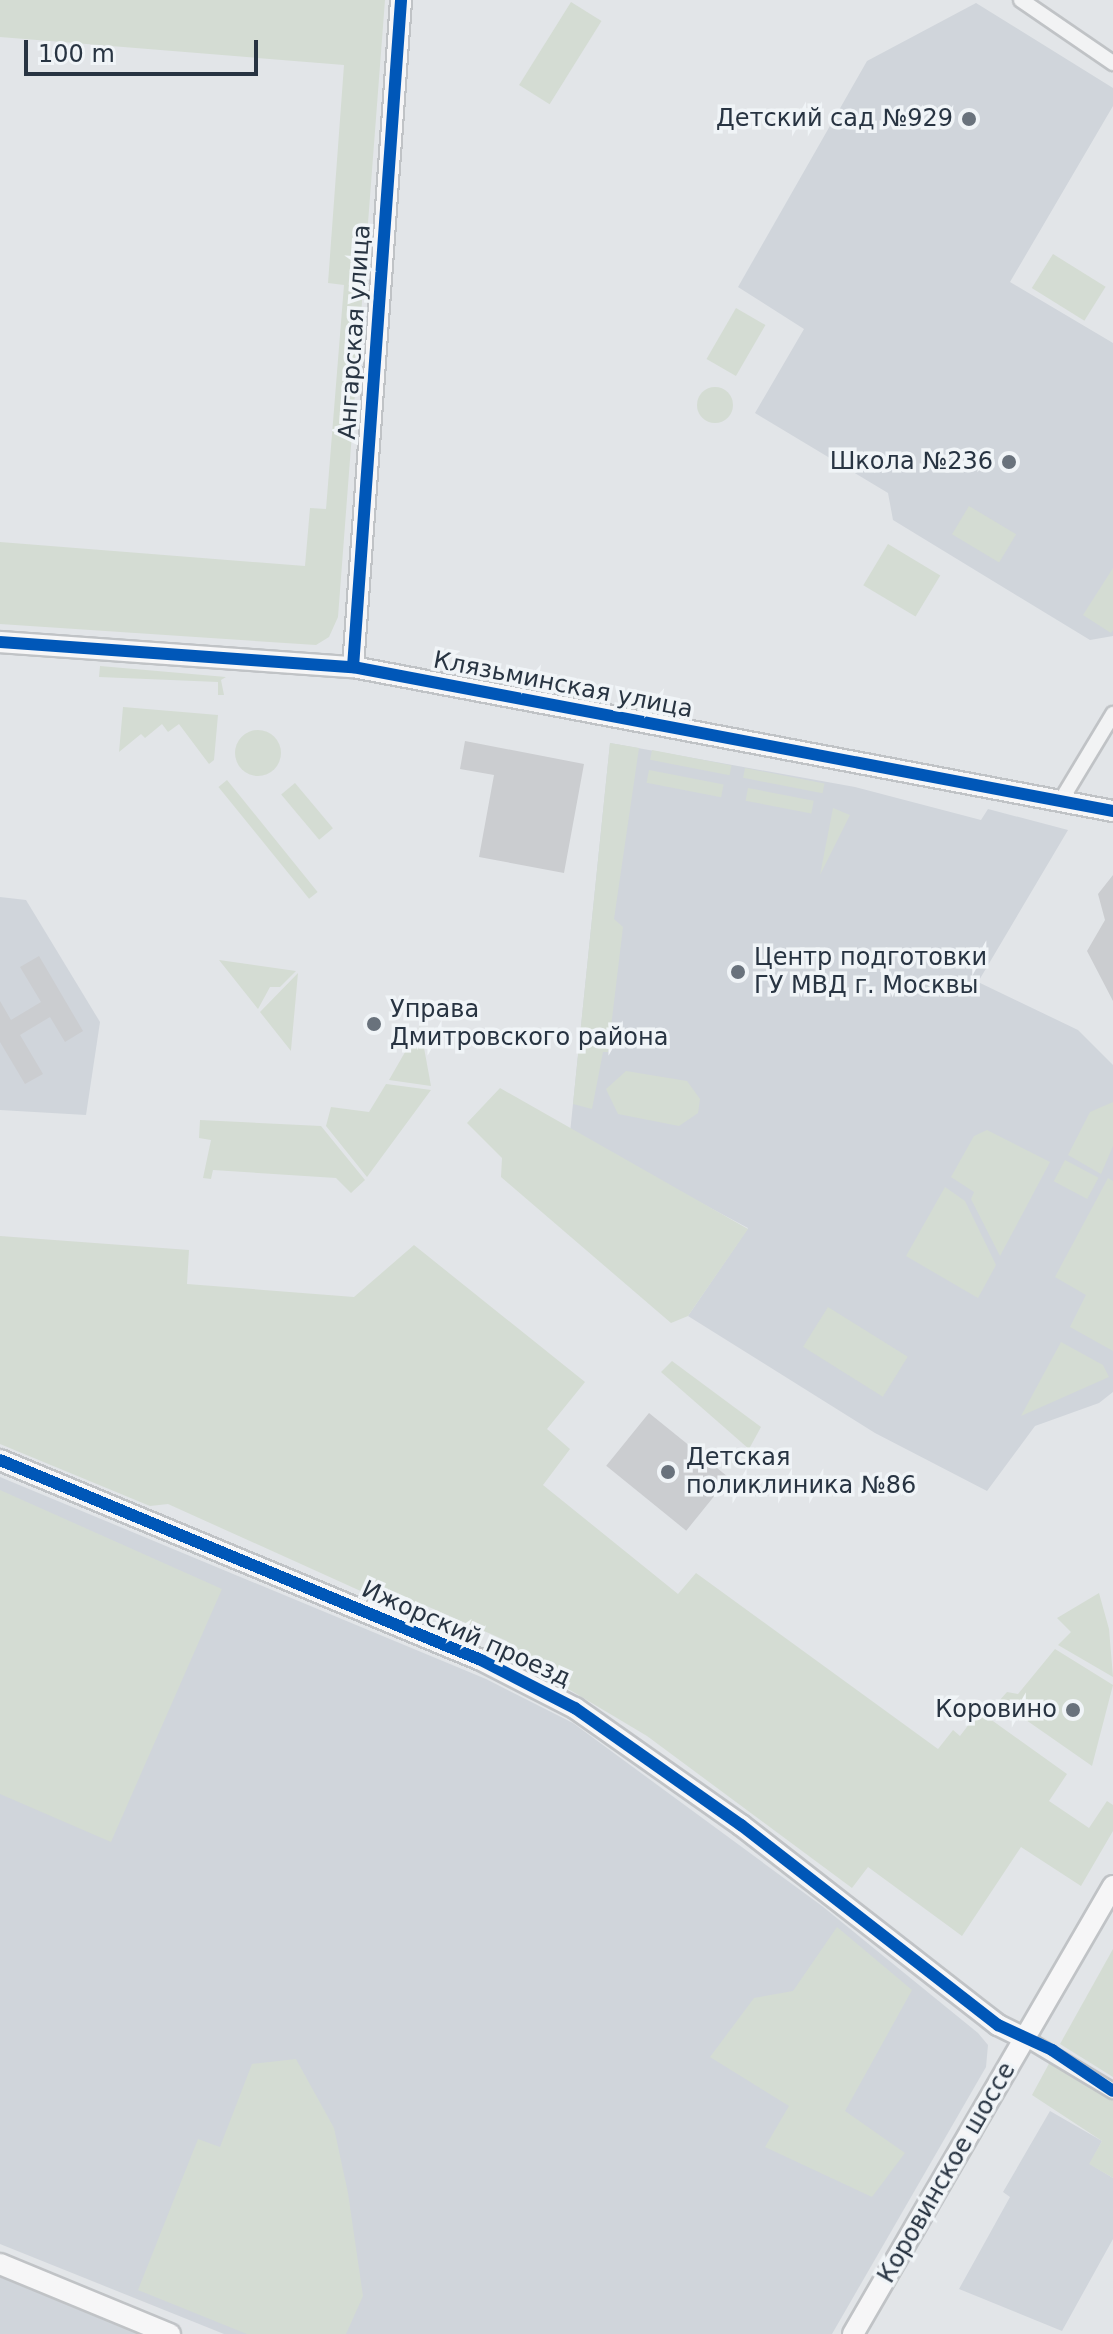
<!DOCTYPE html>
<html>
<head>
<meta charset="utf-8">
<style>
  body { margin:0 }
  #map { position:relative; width:1113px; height:2334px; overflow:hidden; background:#e2e5e8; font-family:"DejaVu Sans",sans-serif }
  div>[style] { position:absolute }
  .built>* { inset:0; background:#d0d5db }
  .green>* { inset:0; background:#d4dcd3; transform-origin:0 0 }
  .round { border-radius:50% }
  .building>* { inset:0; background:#cbcdd0; transform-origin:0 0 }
  .roads { filter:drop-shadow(2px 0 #c0c3c6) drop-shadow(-2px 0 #c0c3c6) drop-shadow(0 2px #c0c3c6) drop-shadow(0 -2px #c0c3c6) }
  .street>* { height:14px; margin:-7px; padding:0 7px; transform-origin:7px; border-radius:7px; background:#f2f3f4 }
  .secondary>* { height:20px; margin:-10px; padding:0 10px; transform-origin:10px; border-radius:10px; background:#f6f6f7 }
  .cycleway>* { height:12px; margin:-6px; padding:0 6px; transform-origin:6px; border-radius:6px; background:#0057b8 }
  .dots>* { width:22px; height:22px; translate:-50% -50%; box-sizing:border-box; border:4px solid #f0f4f7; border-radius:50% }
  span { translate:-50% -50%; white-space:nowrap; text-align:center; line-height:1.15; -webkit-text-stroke:7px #f0f4f7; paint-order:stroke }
  .poi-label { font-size:24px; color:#283442 }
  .right { translate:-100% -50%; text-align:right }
  .left { translate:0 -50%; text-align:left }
  .street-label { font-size:24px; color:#283442 }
  .scale { position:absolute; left:24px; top:40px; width:234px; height:36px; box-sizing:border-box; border:4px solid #283442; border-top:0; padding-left:10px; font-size:24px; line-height:28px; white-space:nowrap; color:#283442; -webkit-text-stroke:6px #f0f4f7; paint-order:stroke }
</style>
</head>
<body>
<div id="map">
  <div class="built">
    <i style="clip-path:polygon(976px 3px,1113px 88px,1113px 106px,1010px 282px,1113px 343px,1113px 636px,1090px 640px,893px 520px,888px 493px,755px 413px,804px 329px,738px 287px,867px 61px)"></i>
    <i style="clip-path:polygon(610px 743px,855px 787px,981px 820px,988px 809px,1068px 830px,978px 982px,1078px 1030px,1113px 1065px,1113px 1392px,1099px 1403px,1035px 1426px,987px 1491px,875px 1433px,688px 1316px,748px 1228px,570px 1133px)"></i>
    <i style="clip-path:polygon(0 897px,26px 900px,100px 1022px,86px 1115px,0 1110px)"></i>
    <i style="clip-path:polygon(0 1477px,486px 1679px,573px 1723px,822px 1906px,978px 2033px,988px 2045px,986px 2067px,832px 2334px,224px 2334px,0 2244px)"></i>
    <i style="clip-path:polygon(1050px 2111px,1102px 2141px,1090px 2164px,1113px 2178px,1113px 2239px,1062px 2331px,959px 2289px,1010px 2197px,1003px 2192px)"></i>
    <i style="clip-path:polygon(0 2275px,149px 2334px,0 2334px)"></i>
  </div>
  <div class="green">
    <i style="clip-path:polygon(0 0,385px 0,338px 617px,329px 637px,316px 645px,0 624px,0 542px,305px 566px,310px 508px,326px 509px,344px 285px,328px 283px,344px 65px,0 37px)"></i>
    <i style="left:571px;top:2px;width:36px;height:98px;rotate:32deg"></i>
    <i style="left:1053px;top:254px;width:62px;height:40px;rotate:32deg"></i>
    <i style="left:736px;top:308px;width:34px;height:59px;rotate:30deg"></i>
    <i class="round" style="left:697px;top:387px;width:36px;height:36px"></i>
    <i style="left:969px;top:506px;width:55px;height:33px;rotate:31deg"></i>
    <i style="left:888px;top:544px;width:61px;height:48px;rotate:31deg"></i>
    <i style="clip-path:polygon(1113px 568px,1113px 630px,1111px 633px,1083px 615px)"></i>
    <i style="clip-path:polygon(100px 666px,226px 677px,221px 680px,224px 695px,218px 695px,218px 682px,99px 677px)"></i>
    <i style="clip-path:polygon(123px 707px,218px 715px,214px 760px,209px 764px,179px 724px,168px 732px,162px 724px,145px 738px,141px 734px,119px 752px)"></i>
    <i class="round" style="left:235px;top:730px;width:46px;height:46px"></i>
    <i style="clip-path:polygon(610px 743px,639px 748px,614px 919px,623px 927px,608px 1052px,603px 1052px,592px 1109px,573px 1104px)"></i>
    <i style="left:652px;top:750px;width:81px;height:10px;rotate:11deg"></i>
    <i style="left:745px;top:768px;width:81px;height:10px;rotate:11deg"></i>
    <i style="left:649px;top:770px;width:76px;height:13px;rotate:11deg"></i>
    <i style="left:227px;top:780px;width:144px;height:11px;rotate:51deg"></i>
    <i style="left:295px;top:783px;width:59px;height:18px;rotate:50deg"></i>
    <i style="left:748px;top:788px;width:67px;height:13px;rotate:11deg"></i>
    <i style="clip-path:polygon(833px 808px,850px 815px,820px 875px)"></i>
    <i style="clip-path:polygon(219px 960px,296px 971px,280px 987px,270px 987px,258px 1009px)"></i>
    <i style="clip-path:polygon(298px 973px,291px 1050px,291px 1051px,260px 1012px)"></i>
    <i style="clip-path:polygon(420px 1026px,431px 1086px,389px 1080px)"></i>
    <i style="clip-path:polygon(626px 1071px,687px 1081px,700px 1099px,698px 1113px,679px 1126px,618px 1114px,606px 1089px)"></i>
    <i style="clip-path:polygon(386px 1084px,431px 1090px,367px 1177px,326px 1126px,331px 1107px,369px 1112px)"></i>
    <i style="clip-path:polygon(500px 1088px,748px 1229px,688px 1316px,671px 1323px,501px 1177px,502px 1158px,467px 1123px)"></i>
    <i style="clip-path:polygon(1113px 1102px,1113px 1146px,1101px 1174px,1068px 1155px,1090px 1112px)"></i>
    <i style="clip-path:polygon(200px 1120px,321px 1126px,365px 1180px,351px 1193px,336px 1178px,213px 1170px,211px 1179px,203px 1178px,211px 1140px,199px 1138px)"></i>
    <i style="clip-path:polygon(987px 1130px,1050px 1162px,1000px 1256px,971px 1199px,974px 1192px,951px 1177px,974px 1136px)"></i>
    <i style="left:1065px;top:1160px;width:38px;height:24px;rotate:28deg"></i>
    <i style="clip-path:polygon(1108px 1178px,1113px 1181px,1113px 1351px,1070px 1327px,1086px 1295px,1055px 1277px)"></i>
    <i style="clip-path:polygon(945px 1187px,965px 1201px,996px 1265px,978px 1298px,906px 1256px)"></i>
    <i style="clip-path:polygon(0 1236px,189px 1250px,187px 1284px,354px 1297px,414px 1245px,585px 1382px,547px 1429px,570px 1449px,543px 1485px,678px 1594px,696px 1573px,938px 1749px,953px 1730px,960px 1736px,979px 1711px,1067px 1774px,1049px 1801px,1089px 1828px,1107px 1801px,1113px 1805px,1113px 1831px,1081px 1886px,1021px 1847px,962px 1936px,868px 1867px,852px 1888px,647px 1736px,513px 1656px,507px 1641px,422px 1604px,407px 1612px,168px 1504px,150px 1506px,0 1444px)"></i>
    <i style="left:828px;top:1307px;width:94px;height:47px;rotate:32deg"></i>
    <i style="clip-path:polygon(1061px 1342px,1103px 1365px,1109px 1377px,1021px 1416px)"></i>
    <i style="clip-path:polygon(672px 1361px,761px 1427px,749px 1449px,661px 1372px)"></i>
    <i style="clip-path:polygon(0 1490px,222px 1589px,111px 1842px,0 1794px)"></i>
    <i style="clip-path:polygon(1099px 1593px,1109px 1629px,1113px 1677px,1058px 1645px,1071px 1632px,1057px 1618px)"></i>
    <i style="clip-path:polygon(1055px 1649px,1113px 1685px,1092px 1766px,999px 1701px,1007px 1692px,1018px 1694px)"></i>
    <i style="clip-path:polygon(837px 1927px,912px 1990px,845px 2111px,905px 2153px,872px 2197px,765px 2147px,789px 2106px,710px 2057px,754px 1998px,793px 1991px)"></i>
    <i style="clip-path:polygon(1113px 1949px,1113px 2077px,1060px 2044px)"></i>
    <i style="clip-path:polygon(1052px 2058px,1113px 2100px,1113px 2178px,1089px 2164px,1102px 2141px,1032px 2095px)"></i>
    <i style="clip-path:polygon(296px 2059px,334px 2128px,348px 2193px,363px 2296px,346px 2334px,247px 2334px,138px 2290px,198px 2139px,220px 2147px,252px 2064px)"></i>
  </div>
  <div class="building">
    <i style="clip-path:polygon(465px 741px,584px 764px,564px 873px,479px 857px,494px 775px,460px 769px)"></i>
    <i style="clip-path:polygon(1113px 875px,1113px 1001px,1087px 951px,1105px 920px,1098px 894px)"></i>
    <i style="clip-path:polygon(39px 956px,83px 1031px,65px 1042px,50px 1017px,20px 1035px,43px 1074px,25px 1084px,0 1042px,0 1001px,11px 1020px,41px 1002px,20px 967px)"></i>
    <i style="left:649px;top:1413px;width:103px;height:68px;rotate:39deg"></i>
  </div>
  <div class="roads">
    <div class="street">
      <i style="left:1021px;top:0;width:112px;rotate:34.4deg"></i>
      <i style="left:1060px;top:802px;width:103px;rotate:-58.9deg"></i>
      <i style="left:1025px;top:2038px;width:103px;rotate:31.1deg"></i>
    </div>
    <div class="secondary">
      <i style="left:0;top:642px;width:354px;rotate:4.1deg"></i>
      <i style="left:353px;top:667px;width:774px;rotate:10.73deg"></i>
      <i style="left:353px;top:667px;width:669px;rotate:-85.88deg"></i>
      <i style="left:0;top:1460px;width:521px;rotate:22.58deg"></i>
      <i style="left:481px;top:1660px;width:106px;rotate:27.1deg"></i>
      <i style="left:575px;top:1708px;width:203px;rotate:35.2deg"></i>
      <i style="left:741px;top:1825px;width:326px;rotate:37.9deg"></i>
      <i style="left:998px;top:2025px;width:30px;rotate:26deg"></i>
      <i style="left:0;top:2264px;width:184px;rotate:22.4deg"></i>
      <i style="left:853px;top:2334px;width:518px;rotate:-59.87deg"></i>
    </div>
  </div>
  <div class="cycleway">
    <i style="left:0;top:642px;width:354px;rotate:4.1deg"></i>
    <i style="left:353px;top:667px;width:774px;rotate:10.73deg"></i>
    <i style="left:353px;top:667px;width:669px;rotate:-85.88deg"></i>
    <i style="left:0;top:1460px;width:521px;rotate:22.58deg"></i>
    <i style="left:481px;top:1660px;width:106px;rotate:27.1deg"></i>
    <i style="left:575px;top:1708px;width:203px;rotate:35.2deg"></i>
    <i style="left:741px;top:1825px;width:326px;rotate:37.9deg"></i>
    <i style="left:998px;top:2025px;width:60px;rotate:24.8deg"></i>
    <i style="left:1052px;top:2050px;width:73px;rotate:33.9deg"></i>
  </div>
  <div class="dots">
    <i style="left:969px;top:119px;background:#69727c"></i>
    <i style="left:1009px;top:462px;background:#69727c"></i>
    <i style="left:738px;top:972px;background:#69727c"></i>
    <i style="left:374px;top:1024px;background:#69727c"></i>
    <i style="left:668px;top:1472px;background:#69727c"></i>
    <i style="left:1073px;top:1710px;background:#69727c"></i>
  </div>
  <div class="poi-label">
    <span class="right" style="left:953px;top:119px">Детский сад №929</span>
    <span class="right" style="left:993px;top:462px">Школа №236</span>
    <span class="left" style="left:754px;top:972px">Центр подготовки<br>ГУ МВД г. Москвы</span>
    <span class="left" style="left:390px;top:1024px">Управа<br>Дмитровского района</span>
    <span class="left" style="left:686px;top:1472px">Детская<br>поликлиника №86</span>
    <span class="right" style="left:1057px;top:1710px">Коровино</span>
  </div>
  <div class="street-label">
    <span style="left:355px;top:332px;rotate:-86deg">Ангарская улица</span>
    <span style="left:563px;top:685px;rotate:11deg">Клязьминская улица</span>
    <span style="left:466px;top:1634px;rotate:24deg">Ижорский проезд</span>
    <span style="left:947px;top:2173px;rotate:-60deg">Коровинское шоссе</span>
  </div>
  <div class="scale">100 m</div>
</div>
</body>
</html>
